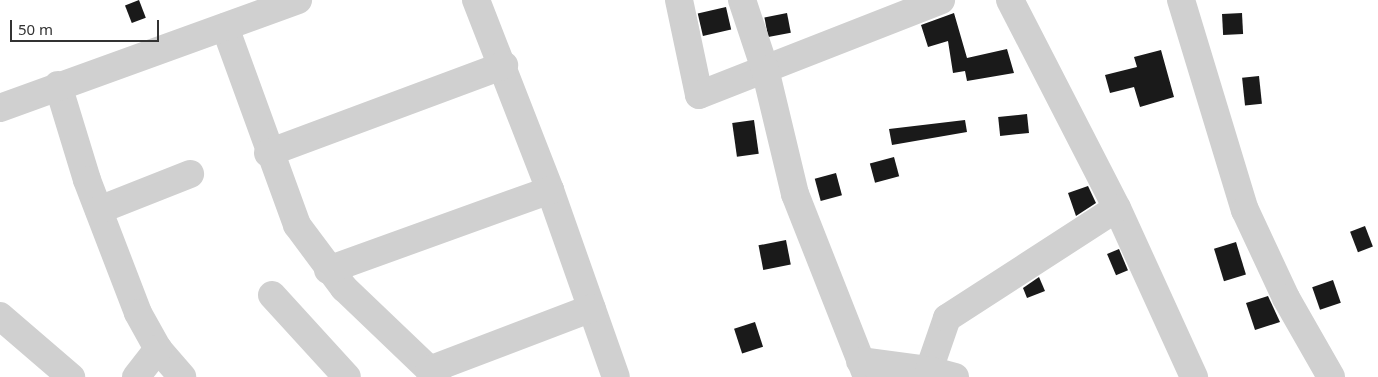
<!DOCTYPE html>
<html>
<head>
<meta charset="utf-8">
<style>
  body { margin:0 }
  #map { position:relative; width:1378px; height:377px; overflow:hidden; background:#fff; font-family:"Noto Sans",sans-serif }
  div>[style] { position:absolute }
  .building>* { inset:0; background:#1a1a1a; transform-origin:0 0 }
  .minor>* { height:28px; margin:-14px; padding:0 14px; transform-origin:14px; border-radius:14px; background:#d0d0d0 }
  span { translate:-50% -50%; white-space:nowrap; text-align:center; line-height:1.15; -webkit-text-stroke:5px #fff; paint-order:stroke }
  .scale { position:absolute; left:10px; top:20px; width:149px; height:22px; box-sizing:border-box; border:2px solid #333; border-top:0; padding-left:6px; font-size:15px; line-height:18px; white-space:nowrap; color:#333; -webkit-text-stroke:4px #fff; paint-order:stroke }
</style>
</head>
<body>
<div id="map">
  <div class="building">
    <i style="left:139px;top:0;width:19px;height:15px;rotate:69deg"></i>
    <i style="left:726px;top:7px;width:23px;height:29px;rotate:77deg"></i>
    <i style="left:787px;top:13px;width:20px;height:23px;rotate:79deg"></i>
    <i style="clip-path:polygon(954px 13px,967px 58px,1007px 49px,1014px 73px,967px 81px,965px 71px,953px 73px,948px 41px,928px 47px,921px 25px)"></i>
    <i style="left:1242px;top:13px;width:21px;height:20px;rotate:87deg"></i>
    <i style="clip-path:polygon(1161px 50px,1174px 97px,1140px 107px,1134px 87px,1110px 93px,1105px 75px,1137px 67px,1134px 57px)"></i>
    <i style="left:1259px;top:76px;width:28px;height:17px;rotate:84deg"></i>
    <i style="left:1027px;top:114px;width:19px;height:29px;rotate:84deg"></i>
    <i style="left:754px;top:120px;width:34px;height:22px;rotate:82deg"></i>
    <i style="clip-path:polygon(965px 120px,967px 132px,892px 145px,889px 129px)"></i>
    <i style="left:894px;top:157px;width:20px;height:25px;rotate:75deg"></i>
    <i style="left:836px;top:173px;width:23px;height:22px;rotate:75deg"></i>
    <i style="clip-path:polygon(1088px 186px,1096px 203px,1076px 216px,1068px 193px)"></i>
    <i style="left:1365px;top:226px;width:22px;height:16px;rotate:69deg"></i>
    <i style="left:786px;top:240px;width:25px;height:28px;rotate:79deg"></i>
    <i style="left:1236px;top:242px;width:34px;height:23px;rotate:73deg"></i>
    <i style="left:1119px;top:249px;width:23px;height:13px;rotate:67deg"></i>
    <i style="clip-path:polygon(1039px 277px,1045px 291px,1027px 298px,1023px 288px)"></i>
    <i style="left:1333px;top:280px;width:24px;height:22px;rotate:71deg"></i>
    <i style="clip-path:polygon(1268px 296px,1280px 322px,1255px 330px,1246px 303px)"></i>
    <i style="left:755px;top:322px;width:26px;height:22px;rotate:72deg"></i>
  </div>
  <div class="minor">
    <i style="left:476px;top:0;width:204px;rotate:68.7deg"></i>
    <i style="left:550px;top:190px;width:198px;rotate:70.6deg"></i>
    <i style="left:679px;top:0;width:97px;rotate:78.1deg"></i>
    <i style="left:699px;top:95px;width:260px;rotate:-21.4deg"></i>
    <i style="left:742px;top:0;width:73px;rotate:71.6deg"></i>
    <i style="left:765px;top:69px;width:129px;rotate:76.5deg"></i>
    <i style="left:795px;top:194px;width:197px;rotate:68.5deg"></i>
    <i style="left:1010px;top:0;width:234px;rotate:62.8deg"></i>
    <i style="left:1117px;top:208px;width:186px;rotate:65.5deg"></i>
    <i style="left:1181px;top:0;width:220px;rotate:73.1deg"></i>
    <i style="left:1245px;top:210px;width:97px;rotate:65deg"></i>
    <i style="left:1286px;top:298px;width:91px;rotate:60.3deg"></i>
    <i style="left:225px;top:27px;width:211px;rotate:70deg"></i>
    <i style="left:297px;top:225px;width:79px;rotate:53.3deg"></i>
    <i style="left:344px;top:288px;width:129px;rotate:43.7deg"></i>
    <i style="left:58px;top:85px;width:99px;rotate:73deg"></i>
    <i style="left:87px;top:180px;width:142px;rotate:69deg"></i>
    <i style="left:138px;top:313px;width:41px;rotate:60.9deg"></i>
    <i style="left:158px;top:349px;width:37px;rotate:49deg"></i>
    <i style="left:0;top:108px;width:317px;rotate:-19.9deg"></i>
    <i style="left:268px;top:153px;width:252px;rotate:-20.4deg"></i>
    <i style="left:99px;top:210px;width:98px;rotate:-21.6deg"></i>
    <i style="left:328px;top:270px;width:236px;rotate:-19.8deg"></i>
    <i style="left:272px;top:295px;width:111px;rotate:47.6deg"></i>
    <i style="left:0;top:316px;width:94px;rotate:40.7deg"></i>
    <i style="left:860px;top:361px;width:70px;rotate:7.4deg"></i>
    <i style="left:929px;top:370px;width:55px;rotate:-70.9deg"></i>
    <i style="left:947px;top:318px;width:202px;rotate:-32.9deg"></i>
    <i style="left:429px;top:370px;width:174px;rotate:-20.8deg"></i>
    <i style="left:929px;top:370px;width:27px;rotate:15deg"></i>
    <i style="left:136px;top:377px;width:36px;rotate:-52deg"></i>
  </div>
  <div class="scale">50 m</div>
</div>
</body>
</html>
